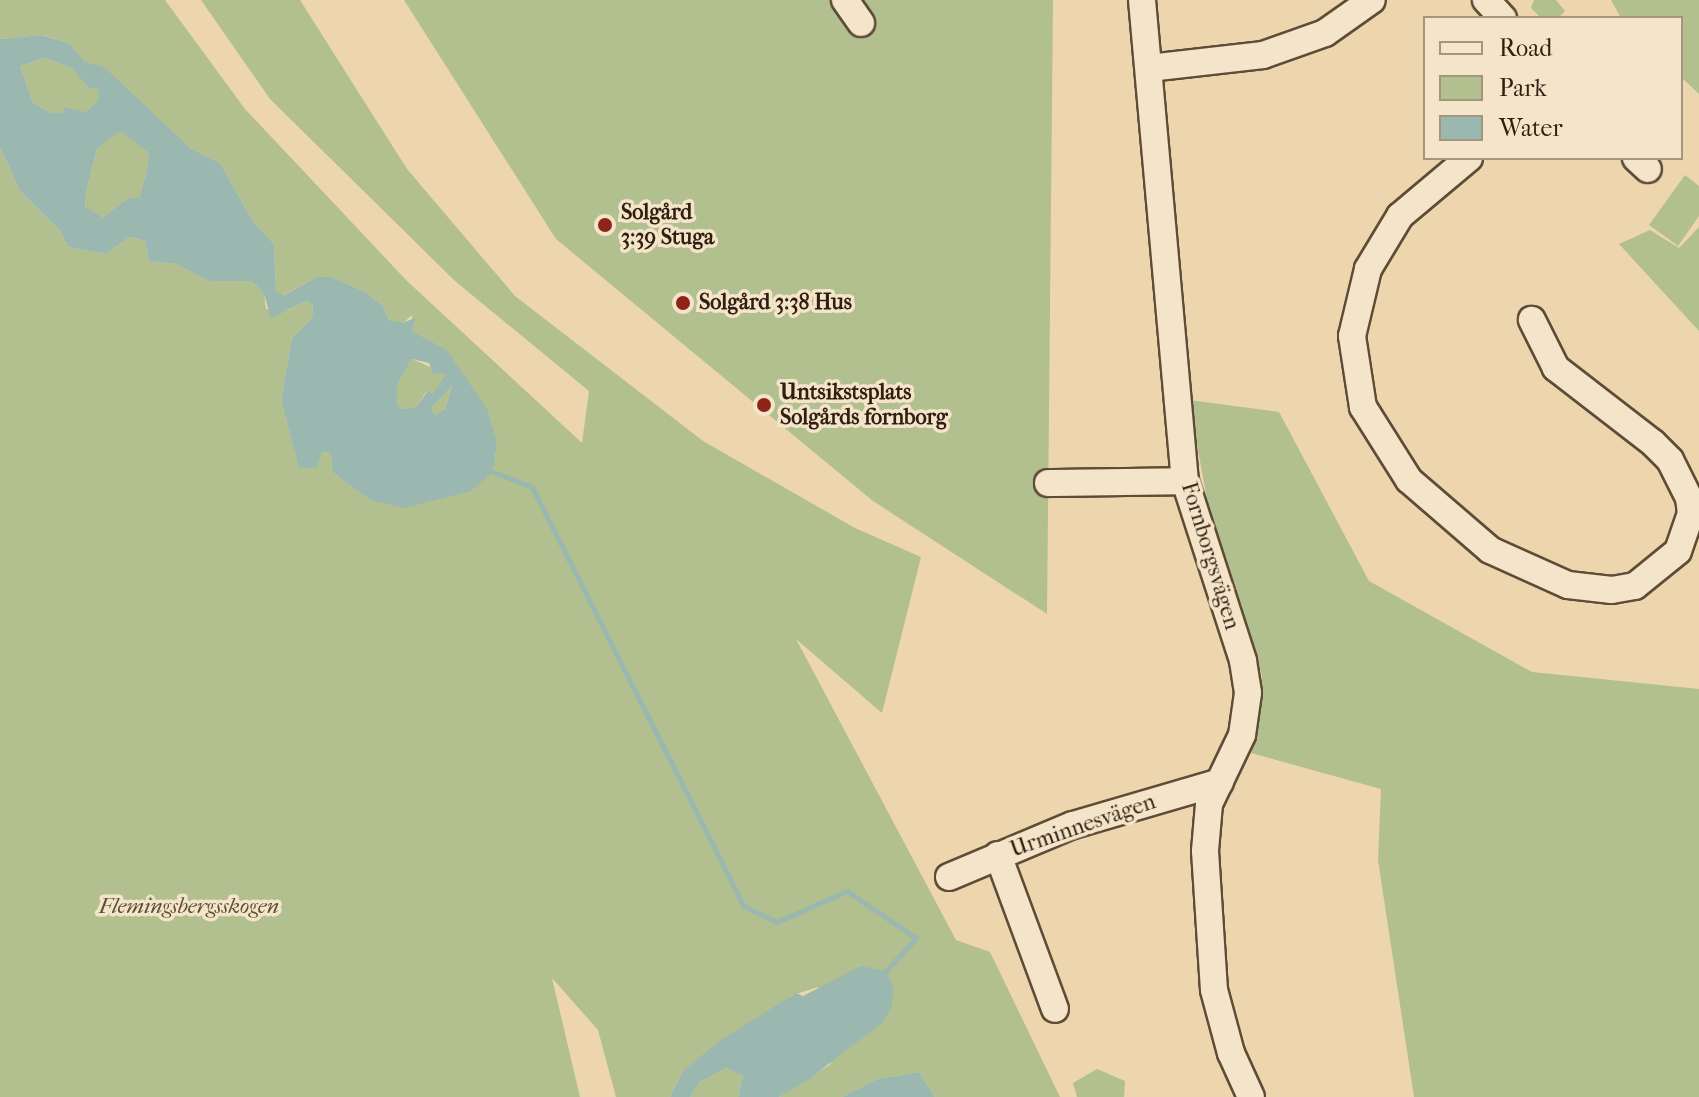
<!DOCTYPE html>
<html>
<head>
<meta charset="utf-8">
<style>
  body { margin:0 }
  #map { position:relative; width:1699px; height:1097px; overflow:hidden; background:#edd6ae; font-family:"IM FELL French Canon",serif }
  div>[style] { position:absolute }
  .green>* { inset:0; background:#b2bf8f }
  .water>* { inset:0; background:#9ab8af }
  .stream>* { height:5px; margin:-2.5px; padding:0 2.5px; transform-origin:2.5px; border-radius:2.5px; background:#9ab8af }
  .roads { filter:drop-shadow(2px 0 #5f4c36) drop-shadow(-2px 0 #5f4c36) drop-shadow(0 2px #5f4c36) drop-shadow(0 -2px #5f4c36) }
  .minor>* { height:26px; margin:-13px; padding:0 13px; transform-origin:13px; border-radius:13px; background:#f3e4ca }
  .dots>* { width:22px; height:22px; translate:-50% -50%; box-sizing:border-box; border:4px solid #f3e4ca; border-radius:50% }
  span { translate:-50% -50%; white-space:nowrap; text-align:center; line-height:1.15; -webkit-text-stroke:7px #f3e4ca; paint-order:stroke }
  .poi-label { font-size:22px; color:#301e0e; font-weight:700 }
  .left { translate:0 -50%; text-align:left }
  .street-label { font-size:22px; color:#301e0e }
  .park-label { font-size:22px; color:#574e35; font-style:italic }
  .legend { position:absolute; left:1423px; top:16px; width:260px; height:144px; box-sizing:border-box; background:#f3e4ca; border:2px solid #a5957f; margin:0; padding:10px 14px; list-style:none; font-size:24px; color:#301e0e }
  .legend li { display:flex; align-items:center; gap:16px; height:40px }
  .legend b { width:40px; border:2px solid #a5957f }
</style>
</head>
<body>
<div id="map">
  <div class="green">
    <i style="clip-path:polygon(0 0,165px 0,245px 109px,407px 281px,582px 443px,589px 391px,455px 281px,270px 99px,201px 0,300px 0,407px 169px,515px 296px,703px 441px,855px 528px,921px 557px,882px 713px,796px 639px,956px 940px,990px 952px,1060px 1097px,935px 1097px,919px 1072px,877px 1079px,842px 1097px,779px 1097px,831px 1064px,818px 987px,790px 996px,790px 1001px,683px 1071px,670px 1097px,616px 1097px,598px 1030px,552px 978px,580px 1097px,0 1097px,0 147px,20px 191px,60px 231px,68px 247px,105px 254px,130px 237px,145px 241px,149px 261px,176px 264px,209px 281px,251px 281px,264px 294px,266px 309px,289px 310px,307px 301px,313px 305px,312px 318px,292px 338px,281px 400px,299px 467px,322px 452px,331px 453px,332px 472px,370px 500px,493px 471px,497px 444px,446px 349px,412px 331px,412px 315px,402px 324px,389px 320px,383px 306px,364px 291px,331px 277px,317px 277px,283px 295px,276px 291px,274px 244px,252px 220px,220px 163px,190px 148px,85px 62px,69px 43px,42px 35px,0 39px)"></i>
    <i style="clip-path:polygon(404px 0,1053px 0,1047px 614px,873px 501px,556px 239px)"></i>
    <i style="clip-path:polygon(1534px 0,1556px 0,1565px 11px,1558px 18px,1541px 18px,1531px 8px)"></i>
    <i style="clip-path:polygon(1611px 0,1699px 0,1699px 94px,1681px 77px,1681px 18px,1621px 18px)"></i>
    <i style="clip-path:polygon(45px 58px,72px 68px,98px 89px,100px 100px,86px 112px,52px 113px,33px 103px,20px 66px)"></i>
    <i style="clip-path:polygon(120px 130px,149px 153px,146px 174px,139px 198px,128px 198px,103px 217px,85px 208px,87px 189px,97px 149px)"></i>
    <i style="clip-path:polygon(1685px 175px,1699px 186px,1699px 216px,1678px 246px,1649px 225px)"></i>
    <i style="clip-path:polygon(1699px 227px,1699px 331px,1619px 244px,1650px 230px,1679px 248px)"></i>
    <i style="clip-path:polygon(412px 359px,446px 374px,433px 395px,427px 391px,416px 407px,403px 409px,397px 405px,397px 385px)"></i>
    <i style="clip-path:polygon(452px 384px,445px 409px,434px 415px,432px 407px)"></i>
    <i style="clip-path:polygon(1189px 400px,1279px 412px,1369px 581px,1532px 672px,1699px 689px,1699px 1097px,1414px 1097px,1378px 860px,1381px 789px,1251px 753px,1262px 675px,1213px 533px)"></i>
    <i style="clip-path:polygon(726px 1068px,743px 1076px,738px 1097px,690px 1097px,700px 1082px)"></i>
    <i style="clip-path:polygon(1097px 1069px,1125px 1081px,1124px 1097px,1077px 1097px,1073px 1083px)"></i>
  </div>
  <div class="water">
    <i style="clip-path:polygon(evenodd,41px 35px,69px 43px,85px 62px,104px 67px,190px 148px,220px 163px,252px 220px,274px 244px,276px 291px,284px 295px,317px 277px,331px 277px,364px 291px,383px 306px,389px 320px,402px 323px,415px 318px,412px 331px,446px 349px,487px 409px,497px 444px,493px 472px,471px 491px,404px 508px,370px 500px,332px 472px,331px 453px,322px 452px,316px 468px,299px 468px,281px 400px,292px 338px,312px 318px,313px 305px,307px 301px,271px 318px,264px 294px,251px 281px,209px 281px,176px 264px,149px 261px,145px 241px,130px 237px,105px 254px,68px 247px,60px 231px,20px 191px,0 147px,0 39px,41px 35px,45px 58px,72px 68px,89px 88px,98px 89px,99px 100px,86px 112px,63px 107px,65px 112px,52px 113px,33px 103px,20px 66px,45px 58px,41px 35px,120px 131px,149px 153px,146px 174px,139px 198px,128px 198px,103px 217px,85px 207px,87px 189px,97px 149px,120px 131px,41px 35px,412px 359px,429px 363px,433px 374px,446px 374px,433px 394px,428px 391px,416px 407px,403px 409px,397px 405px,397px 385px,412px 359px,41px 35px,452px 385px,445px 409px,434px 415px,432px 407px,452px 385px)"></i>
    <i style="clip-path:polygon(861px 966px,886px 971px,894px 988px,891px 1008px,883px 1022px,808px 1080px,779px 1097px,738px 1097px,743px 1076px,726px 1068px,700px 1082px,690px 1097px,670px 1097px,683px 1071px,721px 1040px,796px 993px,803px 996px)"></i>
    <i style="clip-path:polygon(919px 1072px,935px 1097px,842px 1097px,877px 1079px)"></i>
  </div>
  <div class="stream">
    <i style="left:493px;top:472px;width:42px;rotate:21deg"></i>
    <i style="left:532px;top:487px;width:470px;rotate:63.2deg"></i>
    <i style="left:744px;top:906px;width:37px;rotate:26deg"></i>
    <i style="left:777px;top:922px;width:77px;rotate:-23.9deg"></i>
    <i style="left:847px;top:891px;width:83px;rotate:34.3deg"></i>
    <i style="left:916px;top:938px;width:45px;rotate:132.3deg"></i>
  </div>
  <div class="roads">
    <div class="minor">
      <i style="left:845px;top:0;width:28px;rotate:55deg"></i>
      <i style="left:1142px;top:0;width:483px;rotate:84.9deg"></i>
      <i style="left:1185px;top:481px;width:189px;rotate:72.1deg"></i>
      <i style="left:1243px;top:661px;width:32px;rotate:81deg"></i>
      <i style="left:1248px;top:693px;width:42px;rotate:98.1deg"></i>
      <i style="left:1242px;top:735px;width:76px;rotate:115.6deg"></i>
      <i style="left:1209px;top:804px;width:47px;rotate:94.9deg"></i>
      <i style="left:1205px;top:851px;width:139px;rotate:86.3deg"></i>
      <i style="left:1214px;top:990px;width:65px;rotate:74.9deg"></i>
      <i style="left:1231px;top:1053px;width:48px;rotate:65.6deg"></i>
      <i style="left:1486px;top:0;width:25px;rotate:47deg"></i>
      <i style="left:1149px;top:68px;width:115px;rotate:-6.5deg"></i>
      <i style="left:1263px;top:55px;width:66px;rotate:-19.5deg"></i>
      <i style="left:1325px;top:33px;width:57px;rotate:-35.1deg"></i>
      <i style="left:1469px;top:158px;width:90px;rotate:140deg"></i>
      <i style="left:1400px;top:216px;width:62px;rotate:121.1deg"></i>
      <i style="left:1368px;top:269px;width:69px;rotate:103.4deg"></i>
      <i style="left:1352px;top:336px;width:72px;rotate:81.2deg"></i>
      <i style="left:1363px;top:407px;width:86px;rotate:57.8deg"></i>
      <i style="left:1409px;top:480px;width:107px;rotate:40.8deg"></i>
      <i style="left:1490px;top:550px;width:85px;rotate:24.2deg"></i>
      <i style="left:1568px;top:585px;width:44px;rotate:6.5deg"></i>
      <i style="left:1612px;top:590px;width:23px;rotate:-10deg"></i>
      <i style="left:1635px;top:586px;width:55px;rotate:-39.1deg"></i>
      <i style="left:1678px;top:551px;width:39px;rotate:-71deg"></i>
      <i style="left:1691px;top:514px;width:16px;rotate:-97deg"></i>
      <i style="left:1689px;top:498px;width:42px;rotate:-116.6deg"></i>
      <i style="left:1670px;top:460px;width:24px;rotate:-135deg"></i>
      <i style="left:1653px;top:443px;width:123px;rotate:-142.3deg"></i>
      <i style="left:1556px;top:368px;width:54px;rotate:-116.6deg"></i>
      <i style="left:1636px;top:158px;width:16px;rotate:43deg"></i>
      <i style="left:1048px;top:483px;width:137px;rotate:-0.8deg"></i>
      <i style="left:998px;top:855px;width:164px;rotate:69.7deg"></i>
      <i style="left:949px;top:877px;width:134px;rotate:-22.8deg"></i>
      <i style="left:1073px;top:825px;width:153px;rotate:-16.3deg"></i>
    </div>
  </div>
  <div class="dots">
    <i style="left:605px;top:225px;background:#8f2418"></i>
    <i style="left:683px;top:303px;background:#8f2418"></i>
    <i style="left:764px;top:405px;background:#8f2418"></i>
  </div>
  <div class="poi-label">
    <span class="left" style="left:621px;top:225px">Solgård<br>3:39 Stuga</span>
    <span class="left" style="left:699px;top:303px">Solgård 3:38 Hus</span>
    <span class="left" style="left:780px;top:405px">Untsikstsplats<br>Solgårds fornborg</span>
  </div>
  <div class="street-label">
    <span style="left:1210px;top:556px;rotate:73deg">Fornborgsvägen</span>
    <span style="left:1083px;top:826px;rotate:-19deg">Urminnesvägen</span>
  </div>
  <div class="park-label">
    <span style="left:189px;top:907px">Flemingsbergsskogen</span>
  </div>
  <ul class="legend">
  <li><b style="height:10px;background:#f3e4ca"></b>Road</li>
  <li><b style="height:22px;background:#b2bf8f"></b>Park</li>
  <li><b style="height:22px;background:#9ab8af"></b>Water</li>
  </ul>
</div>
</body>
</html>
